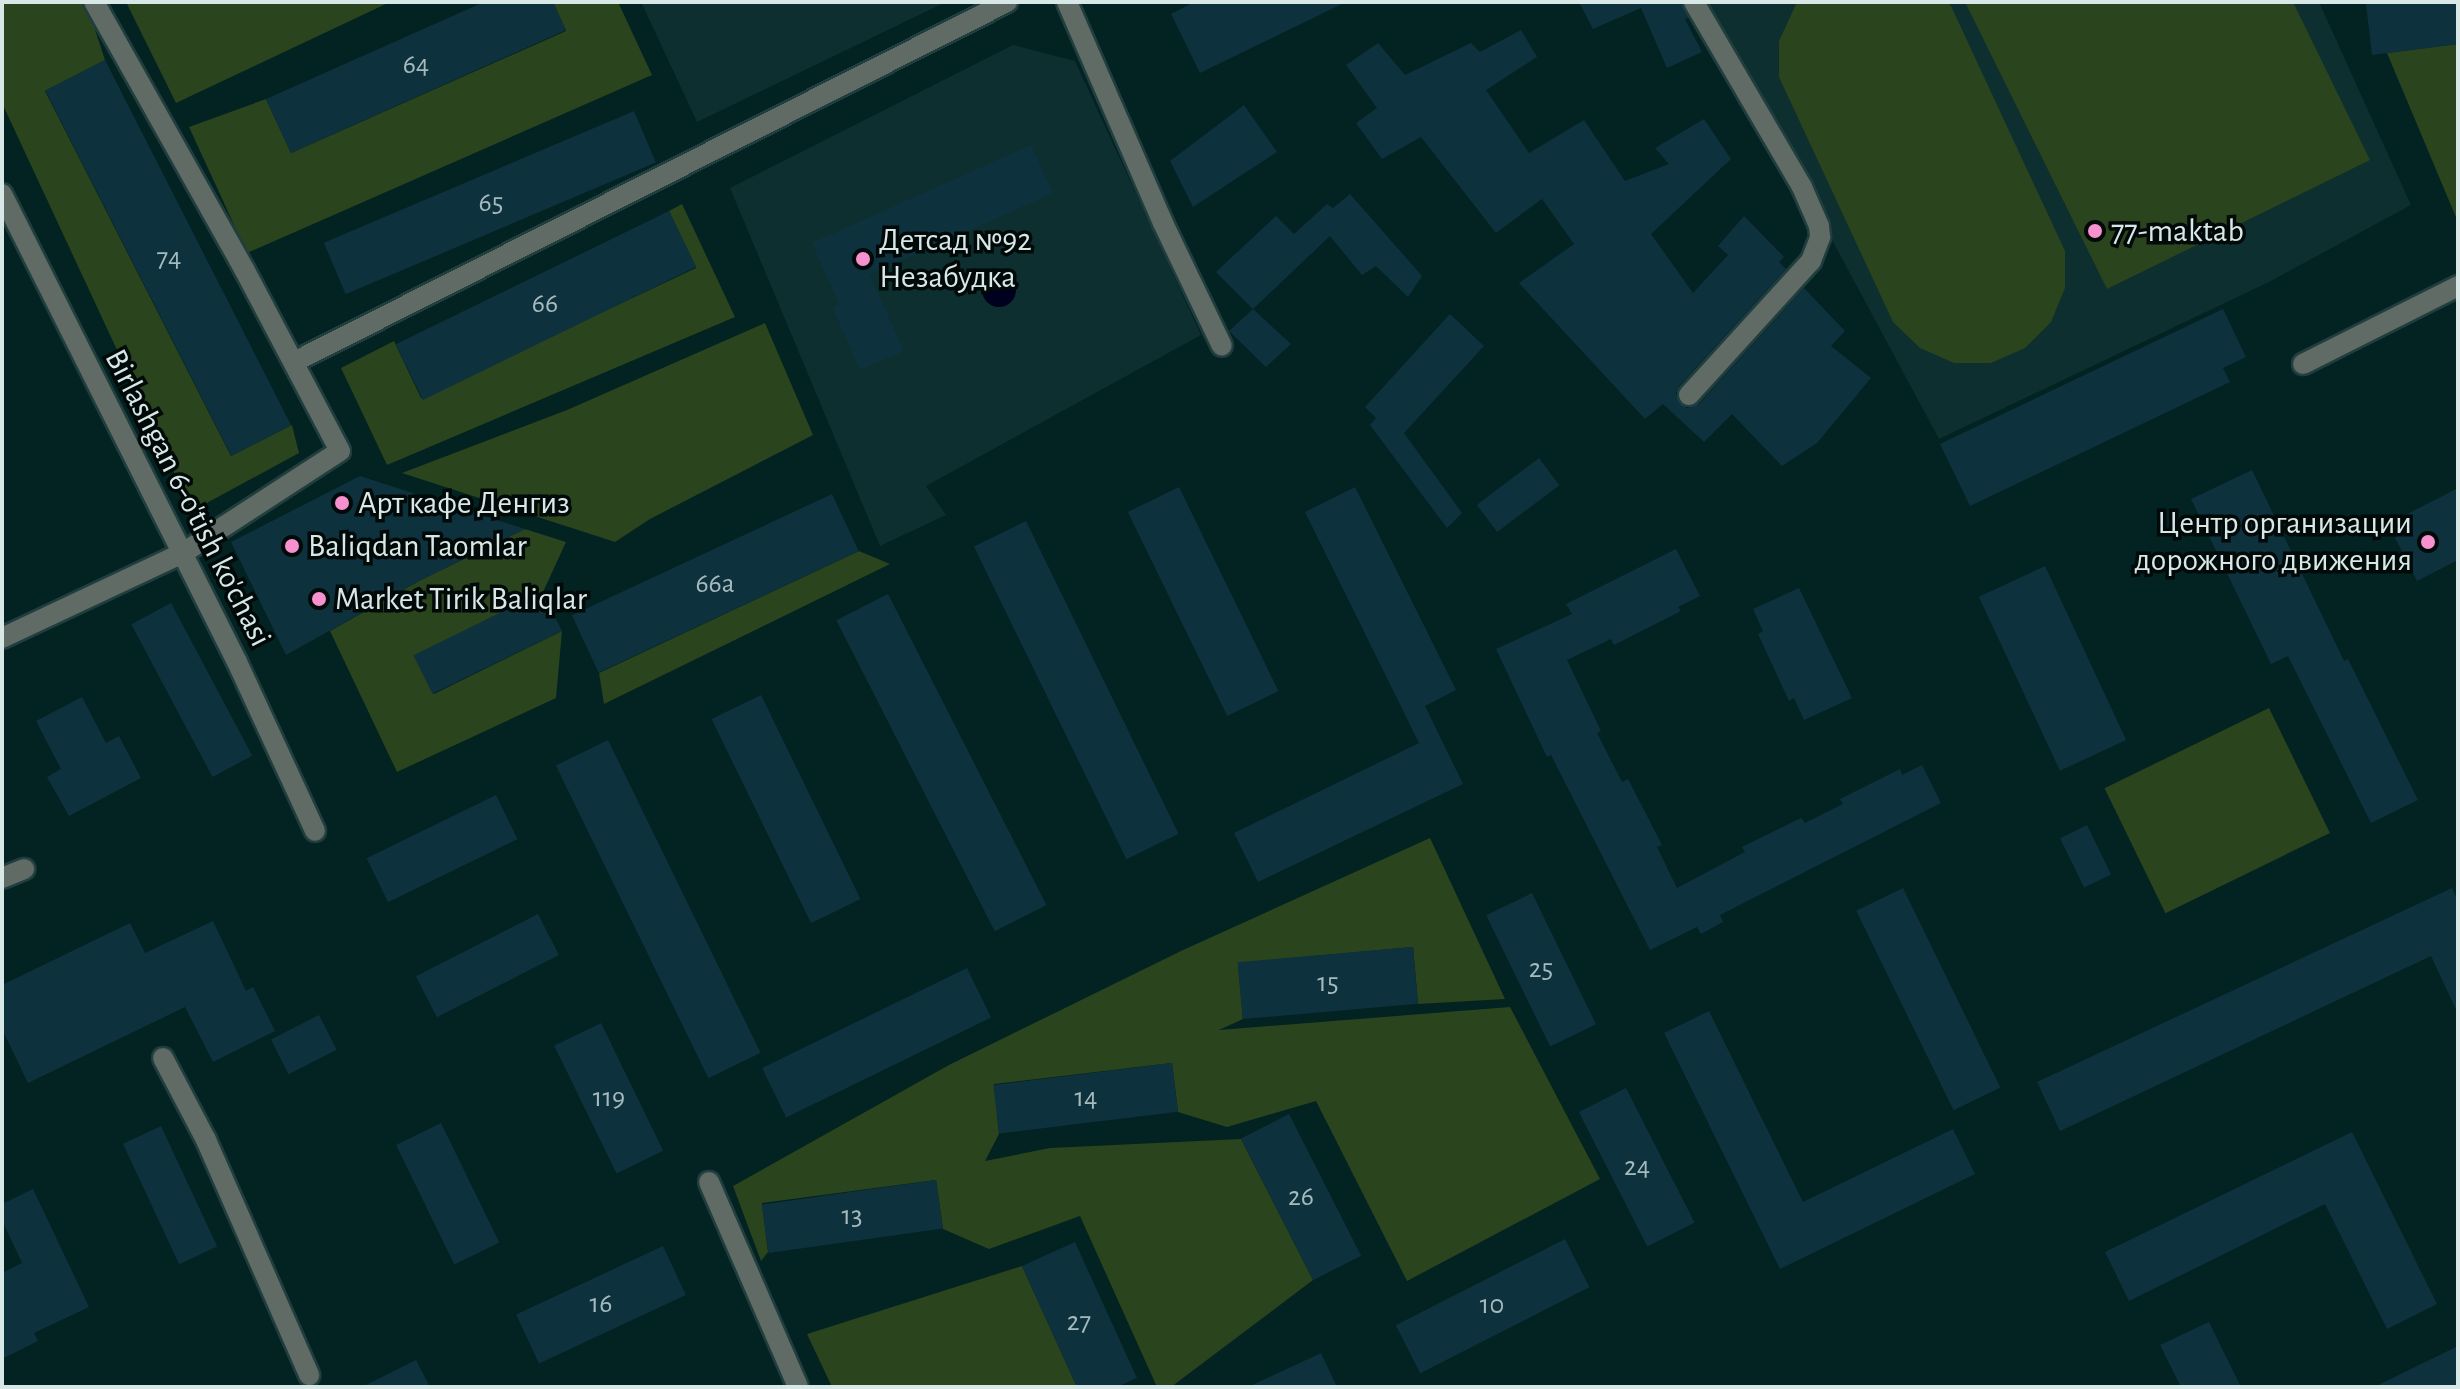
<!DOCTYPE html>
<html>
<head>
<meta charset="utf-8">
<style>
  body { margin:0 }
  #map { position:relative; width:2460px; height:1389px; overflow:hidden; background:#032222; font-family:"Alegreya Sans",sans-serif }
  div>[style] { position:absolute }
  .built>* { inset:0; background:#0e2f2f }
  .green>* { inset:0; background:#2a441d; transform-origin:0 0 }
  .water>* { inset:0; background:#00011f }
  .round { border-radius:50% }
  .building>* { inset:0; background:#0e313e; transform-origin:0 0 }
  .roads { filter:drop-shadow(2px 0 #213e3e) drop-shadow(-2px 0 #213e3e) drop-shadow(0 2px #213e3e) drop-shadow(0 -2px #213e3e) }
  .minor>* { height:20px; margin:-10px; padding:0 10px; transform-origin:10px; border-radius:10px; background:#606b66 }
  .dots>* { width:22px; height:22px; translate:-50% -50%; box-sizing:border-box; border:4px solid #010909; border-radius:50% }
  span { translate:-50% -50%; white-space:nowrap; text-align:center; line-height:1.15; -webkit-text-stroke:7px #010909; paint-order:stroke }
  .number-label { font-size:28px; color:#a5babd }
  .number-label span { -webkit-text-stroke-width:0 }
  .poi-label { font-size:32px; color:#d7e8e7 }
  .left { translate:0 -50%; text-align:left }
  .right { translate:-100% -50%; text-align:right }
  .street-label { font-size:32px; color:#d7e8e7 }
  .frame { position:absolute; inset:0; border:4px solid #d7e8e7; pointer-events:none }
</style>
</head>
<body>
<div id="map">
  <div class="built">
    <i style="clip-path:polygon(641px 2px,946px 2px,697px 122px)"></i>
    <i style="clip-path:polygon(1704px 2px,2319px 2px,2411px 205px,2269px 282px,1939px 439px)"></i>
    <i style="clip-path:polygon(1013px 45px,1075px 61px,1201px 335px,926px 486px,946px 515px,880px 546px,730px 188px)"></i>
  </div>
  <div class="green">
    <i style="clip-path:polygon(2px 2px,86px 2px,105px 60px,45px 91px,231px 456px,292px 425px,299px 453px,192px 511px,2px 103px)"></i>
    <i style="clip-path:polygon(126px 2px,390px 2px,176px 103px)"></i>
    <i style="clip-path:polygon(553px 2px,618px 2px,652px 75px,247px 253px,189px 127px,266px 99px,291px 153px,566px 31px)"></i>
    <i style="clip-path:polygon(1797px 2px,1947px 2px,1951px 6px,2065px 251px,2065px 288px,2051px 322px,2025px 348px,1991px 363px,1954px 363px,1920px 348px,1893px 322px,1779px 77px,1779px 41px)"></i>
    <i style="clip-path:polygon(1965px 2px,2293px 2px,2370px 160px,2107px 289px)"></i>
    <i style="clip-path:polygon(2458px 44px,2458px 222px,2387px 53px)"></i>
    <i style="clip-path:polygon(682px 204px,735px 317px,387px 465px,341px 368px,394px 341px,421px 398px,696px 268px,669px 211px)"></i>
    <i style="clip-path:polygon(765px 323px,813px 435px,650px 519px,615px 542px,402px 473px,567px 410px)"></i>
    <i style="clip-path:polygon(525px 529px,566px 542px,543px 592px,414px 656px,434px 694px,562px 631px,556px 698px,397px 772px,330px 631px,419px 581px)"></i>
    <i style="clip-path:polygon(859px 551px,890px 564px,604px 704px,599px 673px)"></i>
    <i style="left:2269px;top:708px;width:139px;height:183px;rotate:64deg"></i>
    <i style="clip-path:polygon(1430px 838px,1505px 999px,1418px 1004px,1413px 947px,1238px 963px,1243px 1019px,1219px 1030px,1510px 1007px,1600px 1179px,1407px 1281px,1316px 1101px,1227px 1127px,1178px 1112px,1172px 1063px,994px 1084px,999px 1134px,985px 1161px,1050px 1148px,1241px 1139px,1313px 1280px,1171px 1387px,1157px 1387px,1080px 1216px,989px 1249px,943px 1229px,936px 1180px,762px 1203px,768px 1252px,761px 1261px,733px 1186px,949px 1065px,1183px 950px)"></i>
    <i style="clip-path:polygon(1022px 1266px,1077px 1387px,832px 1387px,807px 1334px)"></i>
  </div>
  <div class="water">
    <i class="round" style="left:982px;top:273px;width:34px;height:34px"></i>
  </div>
  <div class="building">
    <i style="clip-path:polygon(484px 2px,553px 2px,566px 30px,291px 153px,266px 99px)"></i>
    <i style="clip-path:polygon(1194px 2px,1346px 2px,1200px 73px,1171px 14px)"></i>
    <i style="clip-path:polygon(1579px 2px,1681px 2px,1688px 18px,1685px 19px,1702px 52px,1667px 68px,1641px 8px,1593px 29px)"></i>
    <i style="clip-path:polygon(2380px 2px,2458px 2px,2458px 44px,2372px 55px,2366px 4px)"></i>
    <i style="clip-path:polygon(1521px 30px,1537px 57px,1486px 90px,1529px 153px,1584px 120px,1625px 181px,1669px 164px,1655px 148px,1704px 119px,1731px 159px,1651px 234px,1693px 293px,1728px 255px,1718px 246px,1744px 216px,1784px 257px,1779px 262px,1786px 269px,1679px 386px,1676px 393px,1680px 404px,1687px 408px,1699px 404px,1804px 288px,1845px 331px,1831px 346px,1871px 378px,1817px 443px,1782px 466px,1732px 414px,1704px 442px,1663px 404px,1645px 419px,1519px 283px,1574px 244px,1542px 199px,1496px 233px,1421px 137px,1382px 159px,1356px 123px,1377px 108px,1346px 65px,1378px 43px,1405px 75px,1471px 43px,1480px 52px)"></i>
    <i style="left:105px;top:60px;width:410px;height:67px;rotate:63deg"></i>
    <i style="clip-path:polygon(1244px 105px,1277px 152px,1193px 207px,1170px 161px)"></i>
    <i style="left:634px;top:111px;width:56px;height:337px;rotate:67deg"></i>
    <i style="clip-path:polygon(1031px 145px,1053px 193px,870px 275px,904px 351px,860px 370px,832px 307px,839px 304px,812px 243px)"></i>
    <i style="clip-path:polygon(1350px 194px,1422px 276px,1408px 297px,1376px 266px,1362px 275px,1330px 236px,1253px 309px,1291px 344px,1266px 367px,1229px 331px,1253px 309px,1216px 272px,1276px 216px,1294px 234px,1327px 204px,1333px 208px)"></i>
    <i style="left:669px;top:211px;width:62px;height:304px;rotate:64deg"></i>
    <i style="clip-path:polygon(2223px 309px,2246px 357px,2223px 368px,2230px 382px,1970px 506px,1940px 444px)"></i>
    <i style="clip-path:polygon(1450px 314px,1484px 346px,1404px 433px,1462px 513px,1447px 528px,1370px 425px,1376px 418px,1365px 407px)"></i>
    <i style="left:1539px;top:458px;width:34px;height:78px;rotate:53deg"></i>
    <i style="clip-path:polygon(2252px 470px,2344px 661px,2348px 659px,2418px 800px,2371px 823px,2288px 656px,2271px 664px,2191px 499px)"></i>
    <i style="clip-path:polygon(360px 476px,525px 529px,419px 581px,286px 655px,231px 542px)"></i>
    <i style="left:1179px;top:487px;width:227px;height:57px;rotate:64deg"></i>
    <i style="clip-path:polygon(1355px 487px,1456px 690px,1425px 706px,1463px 784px,1258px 882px,1234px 833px,1419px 743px,1305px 512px)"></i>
    <i style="clip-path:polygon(2458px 488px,2458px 560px,2417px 581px,2388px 524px)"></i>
    <i style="left:832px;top:494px;width:63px;height:287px;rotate:65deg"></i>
    <i style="left:1026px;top:521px;width:348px;height:58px;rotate:64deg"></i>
    <i style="clip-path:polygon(1676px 549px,1700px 596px,1678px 607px,1681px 611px,1614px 645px,1611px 639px,1567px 660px,1601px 731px,1597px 733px,1622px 782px,1628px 779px,1662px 845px,1657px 847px,1677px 888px,1745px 852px,1742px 847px,1801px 818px,1805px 823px,1843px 804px,1840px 799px,1900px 769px,1902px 775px,1922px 765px,1941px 803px,1720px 915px,1723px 922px,1701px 934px,1697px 927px,1650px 950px,1551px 755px,1547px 757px,1496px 649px,1572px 614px,1566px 604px)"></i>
    <i style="left:2045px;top:566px;width:192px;height:73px;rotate:65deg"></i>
    <i style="clip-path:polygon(1799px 588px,1852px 698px,1804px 720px,1794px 698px,1789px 701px,1758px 634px,1763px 631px,1753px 609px)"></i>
    <i style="left:543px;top:592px;width:43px;height:144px;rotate:64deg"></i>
    <i style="left:888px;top:594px;width:349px;height:58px;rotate:63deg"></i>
    <i style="left:171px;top:603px;width:173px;height:45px;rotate:62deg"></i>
    <i style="left:761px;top:695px;width:227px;height:55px;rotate:64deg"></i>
    <i style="clip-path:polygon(82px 697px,106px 743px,119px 736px,141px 778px,69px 816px,47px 777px,61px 769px,36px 721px)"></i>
    <i style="left:608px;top:740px;width:348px;height:58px;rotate:64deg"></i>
    <i style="left:496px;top:795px;width:49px;height:144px;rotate:64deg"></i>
    <i style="left:2087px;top:825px;width:55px;height:30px;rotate:64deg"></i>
    <i style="left:1903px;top:888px;width:222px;height:52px;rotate:64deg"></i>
    <i style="clip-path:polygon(2452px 888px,2458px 901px,2458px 1014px,2431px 956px,2060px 1131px,2037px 1082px)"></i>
    <i style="left:1532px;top:893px;width:146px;height:51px;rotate:64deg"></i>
    <i style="left:538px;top:914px;width:46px;height:137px;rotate:63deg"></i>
    <i style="clip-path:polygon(213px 921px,246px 991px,253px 987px,275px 1031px,213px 1062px,185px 1007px,28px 1083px,2px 1029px,2px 985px,130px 923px,145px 953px)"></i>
    <i style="left:1413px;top:947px;width:57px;height:176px;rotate:85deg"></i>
    <i style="left:967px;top:968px;width:55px;height:228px;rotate:64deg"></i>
    <i style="clip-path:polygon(1709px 1011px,1803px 1202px,1953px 1129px,1975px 1174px,1780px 1269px,1664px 1033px)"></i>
    <i style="left:319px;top:1015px;width:39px;height:54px;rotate:63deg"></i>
    <i style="left:601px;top:1023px;width:142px;height:52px;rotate:64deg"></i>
    <i style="left:1172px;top:1063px;width:49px;height:180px;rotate:83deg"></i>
    <i style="left:1626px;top:1088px;width:151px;height:53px;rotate:63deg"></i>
    <i style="left:1289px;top:1114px;width:159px;height:54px;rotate:63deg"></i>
    <i style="left:441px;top:1123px;width:133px;height:50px;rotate:64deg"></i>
    <i style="left:161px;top:1126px;width:133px;height:42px;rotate:65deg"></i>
    <i style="clip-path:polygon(2352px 1132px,2437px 1304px,2387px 1329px,2325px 1204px,2129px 1301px,2105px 1252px)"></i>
    <i style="left:936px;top:1180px;width:49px;height:176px;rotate:82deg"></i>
    <i style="clip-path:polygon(33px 1189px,89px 1307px,34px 1333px,38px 1341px,2px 1359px,2px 1273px,22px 1263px,2px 1220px,2px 1204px)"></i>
    <i style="left:1565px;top:1239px;width:54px;height:190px;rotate:63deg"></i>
    <i style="clip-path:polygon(1075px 1242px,1137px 1378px,1117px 1387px,1077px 1387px,1022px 1266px)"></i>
    <i style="left:663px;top:1246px;width:54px;height:162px;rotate:65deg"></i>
    <i style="clip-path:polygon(2209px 1322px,2241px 1387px,2181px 1387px,2160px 1345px)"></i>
    <i style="clip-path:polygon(2458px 1346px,2458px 1387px,2374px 1387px)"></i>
    <i style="clip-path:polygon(1321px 1353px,1337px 1387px,1248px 1387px)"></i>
    <i style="clip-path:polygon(416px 1360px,430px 1387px,362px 1387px)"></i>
  </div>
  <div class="roads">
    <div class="minor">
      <i style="left:1067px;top:2px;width:241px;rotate:66.5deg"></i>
      <i style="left:1163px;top:223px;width:136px;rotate:64.4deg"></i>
      <i style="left:2px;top:194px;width:524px;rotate:63.34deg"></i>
      <i style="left:237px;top:662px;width:186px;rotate:65.2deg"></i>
      <i style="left:294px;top:362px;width:799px;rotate:-26.79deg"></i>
      <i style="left:2303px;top:364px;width:174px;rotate:-26.7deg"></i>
      <i style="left:1689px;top:395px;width:181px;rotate:-47.7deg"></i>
      <i style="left:1811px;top:261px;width:26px;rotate:-69deg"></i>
      <i style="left:1820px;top:237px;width:11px;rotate:-95deg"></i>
      <i style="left:1819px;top:226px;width:43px;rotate:-113.6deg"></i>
      <i style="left:1802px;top:187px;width:214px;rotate:-120.3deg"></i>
      <i style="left:2px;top:638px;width:200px;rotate:-25.2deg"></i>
      <i style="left:183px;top:553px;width:187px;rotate:-33deg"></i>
      <i style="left:340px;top:451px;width:206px;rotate:-117.8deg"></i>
      <i style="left:244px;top:269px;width:306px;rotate:-119.3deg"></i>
      <i style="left:2px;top:878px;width:24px;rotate:-22deg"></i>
      <i style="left:163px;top:1058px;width:93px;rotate:62.3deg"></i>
      <i style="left:206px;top:1140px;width:257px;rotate:66.3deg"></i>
      <i style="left:709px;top:1182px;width:223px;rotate:66.5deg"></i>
    </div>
  </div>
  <div class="dots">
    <i style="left:2095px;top:231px;background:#f790ce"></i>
    <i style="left:863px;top:259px;background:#f790ce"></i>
    <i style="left:342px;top:503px;background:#f790ce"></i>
    <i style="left:2428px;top:542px;background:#f790ce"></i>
    <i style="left:292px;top:546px;background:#f790ce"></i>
    <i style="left:319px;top:599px;background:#f790ce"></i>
  </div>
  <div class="number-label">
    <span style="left:416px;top:65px">64</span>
    <span style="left:491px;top:203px">65</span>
    <span style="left:169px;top:258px">74</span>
    <span style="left:545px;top:304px">66</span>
    <span style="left:715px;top:584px">66а</span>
    <span style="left:1541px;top:969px">25</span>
    <span style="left:1328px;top:983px">15</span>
    <span style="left:609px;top:1098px">119</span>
    <span style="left:1086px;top:1098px">14</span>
    <span style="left:1637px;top:1167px">24</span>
    <span style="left:1301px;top:1197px">26</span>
    <span style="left:852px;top:1216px">13</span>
    <span style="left:601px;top:1304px">16</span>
    <span style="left:1492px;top:1305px">10</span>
    <span style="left:1079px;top:1322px">27</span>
  </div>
  <div class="poi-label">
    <span class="left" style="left:2111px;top:231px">77-maktab</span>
    <span class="left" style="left:879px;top:259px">Детсад №92<br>Незабудка</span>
    <span class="left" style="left:358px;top:503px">Арт кафе Денгиз</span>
    <span class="right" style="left:2412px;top:542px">Центр организации<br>дорожного движения</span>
    <span class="left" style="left:308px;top:546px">Baliqdan Taomlar</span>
    <span class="left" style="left:335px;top:599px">Market Tirik Baliqlar</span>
  </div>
  <div class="street-label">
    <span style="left:188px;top:498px;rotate:63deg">Birlashgan 6-o'tish ko'chasi</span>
  </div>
  <div class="frame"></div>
</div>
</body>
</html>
